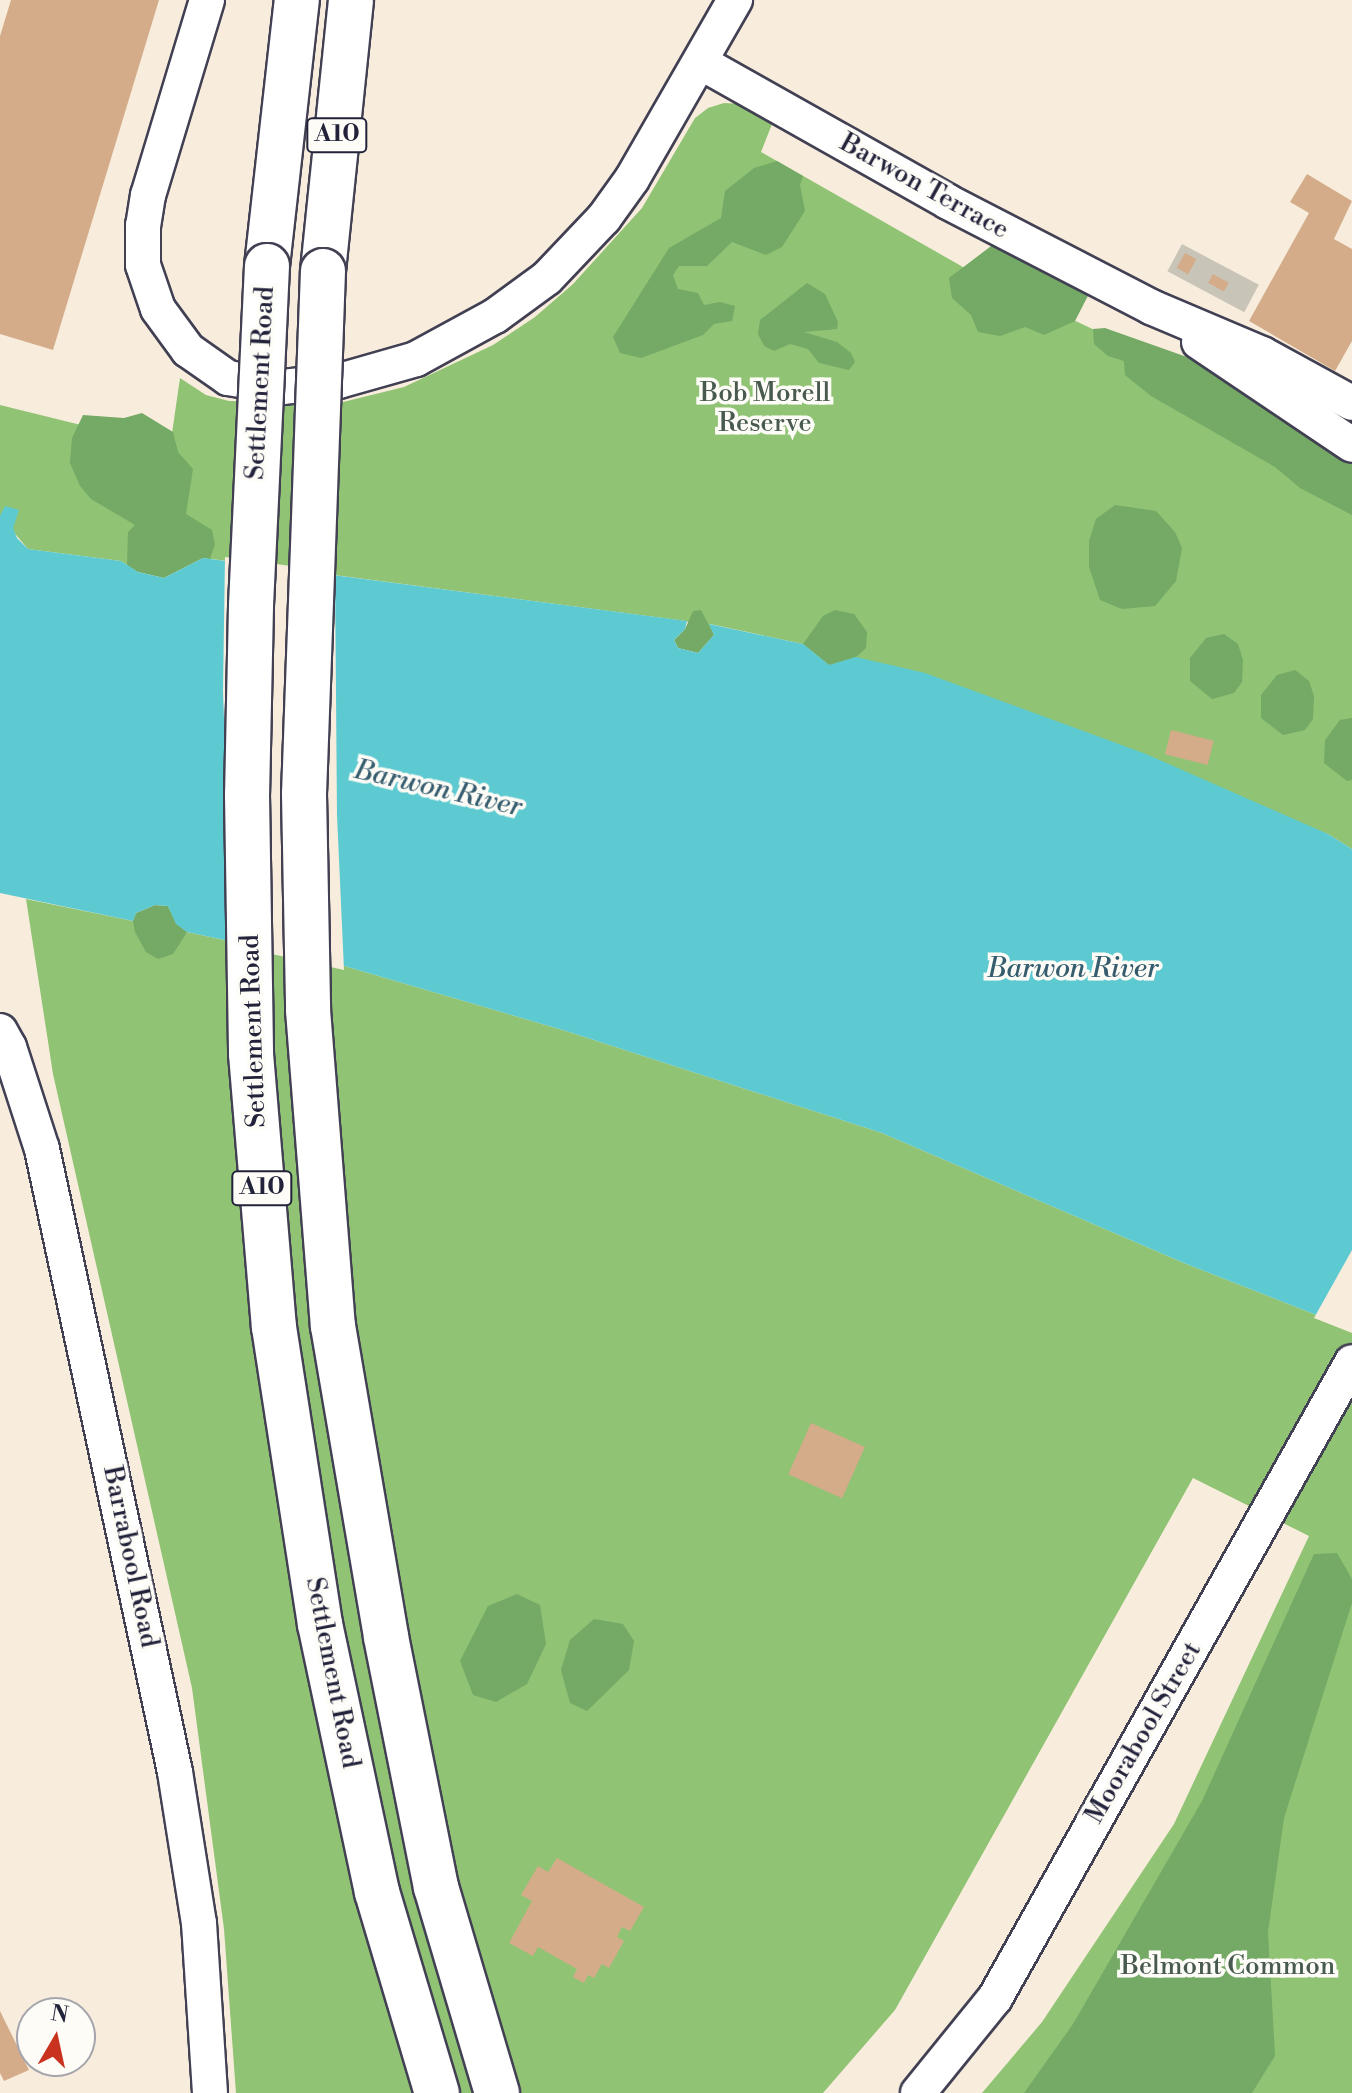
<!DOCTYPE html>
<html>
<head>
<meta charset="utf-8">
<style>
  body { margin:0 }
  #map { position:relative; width:1352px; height:2093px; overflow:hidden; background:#f8eddd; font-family:"Libre Bodoni",serif }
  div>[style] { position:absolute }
  .industrial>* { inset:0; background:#c8c4b8; transform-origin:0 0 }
  .green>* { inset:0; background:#90c374 }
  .forest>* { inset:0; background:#74a966 }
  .water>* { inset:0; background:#5ccad0 }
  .pier>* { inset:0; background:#f8eddd }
  .building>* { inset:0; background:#d4ac89; transform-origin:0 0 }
  .roads { filter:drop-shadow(2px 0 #424053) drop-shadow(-2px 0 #424053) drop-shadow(0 2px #424053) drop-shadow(0 -2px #424053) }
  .minor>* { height:34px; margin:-17px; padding:0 17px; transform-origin:17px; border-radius:17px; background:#fff }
  .highway>* { height:44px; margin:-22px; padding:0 22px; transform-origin:22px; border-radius:22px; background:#fff }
  .bridges { filter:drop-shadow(2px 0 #424053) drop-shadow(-2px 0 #424053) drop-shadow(0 2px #424053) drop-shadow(0 -2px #424053) }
  .highway-bridge>* { height:44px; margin:-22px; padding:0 22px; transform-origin:22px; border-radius:22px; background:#fff }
  span { translate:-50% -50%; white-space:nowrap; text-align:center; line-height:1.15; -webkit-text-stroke:7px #fdfcf7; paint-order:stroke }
  .shield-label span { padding:2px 6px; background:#fdfcf7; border:2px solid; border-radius:6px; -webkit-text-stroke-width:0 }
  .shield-label { font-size:24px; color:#22223b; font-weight:700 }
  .street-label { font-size:26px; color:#22223b }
  .park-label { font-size:26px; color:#485a4f }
  .water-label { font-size:28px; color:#365d6f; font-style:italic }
  .north { position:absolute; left:16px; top:1997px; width:80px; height:80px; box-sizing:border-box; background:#fdfcf7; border:2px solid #a5a5ac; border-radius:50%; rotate:9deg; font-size:22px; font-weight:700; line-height:32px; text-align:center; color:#22223b }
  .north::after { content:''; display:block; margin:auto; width:28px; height:36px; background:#c8321e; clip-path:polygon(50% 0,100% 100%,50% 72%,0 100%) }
</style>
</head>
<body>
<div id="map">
  <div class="industrial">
    <i style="left:1182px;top:244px;width:87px;height:31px;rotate:28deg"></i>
  </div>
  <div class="green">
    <i style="clip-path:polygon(724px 103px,742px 104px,759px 112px,762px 119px,774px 119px,761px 152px,970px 271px,1196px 378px,1352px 484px,1352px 849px,1328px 834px,829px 665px,803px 644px,710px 624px,714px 635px,686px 621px,204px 558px,138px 572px,121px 561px,28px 549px,0 516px,0 405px,170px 447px,180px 378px,206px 395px,229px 401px,343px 402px,404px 387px,493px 345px,535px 317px,573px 284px,642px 208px,695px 118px,708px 108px)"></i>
    <i style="clip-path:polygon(26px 899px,133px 921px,136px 913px,187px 932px,341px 965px,566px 1031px,882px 1133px,1184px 1263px,1352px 1329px,1352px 2093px,982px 2093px,1042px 2022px,1174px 1824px,1309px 1536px,1193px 1478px,895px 2010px,823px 2093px,236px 2093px,224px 1929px,192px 1688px,53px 1074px)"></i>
  </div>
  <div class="forest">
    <i style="clip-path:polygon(777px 161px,803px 176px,800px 185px,805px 211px,782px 247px,766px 255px,732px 242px,707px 266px,679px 266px,673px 275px,678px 289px,698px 293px,704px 305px,720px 302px,735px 306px,732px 321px,714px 324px,703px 335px,641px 358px,620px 353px,613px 337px,669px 248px,721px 218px,725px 191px,754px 168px)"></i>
    <i style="clip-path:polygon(999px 240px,1092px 288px,1075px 321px,1044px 335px,1025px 327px,1000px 336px,978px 332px,971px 315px,952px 298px,949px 278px)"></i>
    <i style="clip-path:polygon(807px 283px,825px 294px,838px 322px,837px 329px,804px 332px,837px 342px,851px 353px,855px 362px,849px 370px,819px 363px,808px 349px,790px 344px,774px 351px,764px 346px,758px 334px,760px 320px)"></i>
    <i style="clip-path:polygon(1105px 328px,1218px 368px,1352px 456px,1352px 515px,1300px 488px,1275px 467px,1151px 396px,1125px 375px,1124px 361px,1108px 356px,1094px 344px,1093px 329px)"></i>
    <i style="clip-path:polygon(142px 413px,173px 432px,178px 452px,193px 469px,186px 514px,212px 530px,215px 544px,210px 559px,203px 558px,164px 578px,138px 572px,127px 565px,128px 532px,135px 525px,91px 499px,80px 486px,70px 463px,72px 438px,83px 415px,124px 418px)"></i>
    <i style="clip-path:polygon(1115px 505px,1156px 511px,1175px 532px,1182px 548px,1176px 581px,1155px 606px,1122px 609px,1100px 600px,1089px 567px,1089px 541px,1096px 519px)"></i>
    <i style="clip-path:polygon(701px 610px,714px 635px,698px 653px,678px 648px,674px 640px,685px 629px,693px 611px)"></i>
    <i style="clip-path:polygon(835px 610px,854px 614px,867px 632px,866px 648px,856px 657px,829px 665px,803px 644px,823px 616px)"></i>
    <i style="clip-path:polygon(1224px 634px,1238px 644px,1243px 660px,1242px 682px,1234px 693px,1212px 699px,1190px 681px,1190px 658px,1206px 638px)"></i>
    <i style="clip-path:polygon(1295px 670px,1309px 681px,1314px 696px,1313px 719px,1305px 730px,1283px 735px,1261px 718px,1261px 695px,1277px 675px)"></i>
    <i style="clip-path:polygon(1352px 718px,1352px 780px,1347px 781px,1324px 763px,1325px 740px,1340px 720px)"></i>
    <i style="clip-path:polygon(155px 905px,168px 906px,176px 923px,187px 932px,173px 954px,158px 959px,146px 952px,135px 932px,133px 921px,136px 913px)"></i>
    <i style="clip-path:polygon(1337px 1553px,1352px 1579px,1352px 1603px,1284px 1818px,1268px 1932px,1275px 2056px,1252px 2093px,1024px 2093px,1073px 2024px,1202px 1801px,1314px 1554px)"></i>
    <i style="clip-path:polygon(517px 1594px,540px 1605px,546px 1644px,527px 1684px,496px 1702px,473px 1695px,460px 1661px,488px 1606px)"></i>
    <i style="clip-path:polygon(594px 1619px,623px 1624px,634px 1641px,629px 1670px,587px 1711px,570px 1703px,561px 1670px,570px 1640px)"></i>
  </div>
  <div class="water">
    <i style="clip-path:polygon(5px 506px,19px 510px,13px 528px,17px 538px,28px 549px,121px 561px,138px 572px,164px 578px,203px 558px,687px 621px,685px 629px,674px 640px,678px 648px,698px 653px,714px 635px,709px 624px,803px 644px,829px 665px,856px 657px,925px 673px,1146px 754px,1328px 834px,1352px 849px,1352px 1329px,1184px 1263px,882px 1133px,566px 1031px,341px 965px,187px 932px,176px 924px,168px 906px,155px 905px,136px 913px,133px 921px,0 893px,0 516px)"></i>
  </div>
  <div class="pier">
    <i style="clip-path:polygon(225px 557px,335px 572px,337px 815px,344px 970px,232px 945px,223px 691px)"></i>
    <i style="clip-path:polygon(1352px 1250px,1352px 1333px,1314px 1318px)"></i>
  </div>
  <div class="building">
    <i style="clip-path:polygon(11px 0,159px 0,53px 350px,0 334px,0 36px)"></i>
    <i style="clip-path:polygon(1307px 174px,1352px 201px,1334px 239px,1352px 249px,1352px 341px,1335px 371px,1249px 321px,1309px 213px,1290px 202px)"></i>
    <i style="left:1185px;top:253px;width:13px;height:17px;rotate:29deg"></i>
    <i style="left:1213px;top:274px;width:18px;height:10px;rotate:29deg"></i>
    <i style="left:1171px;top:730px;width:44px;height:25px;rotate:14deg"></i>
    <i style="left:811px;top:1423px;width:59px;height:56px;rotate:24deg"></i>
    <i style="clip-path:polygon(557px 1858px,644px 1907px,630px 1931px,622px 1927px,617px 1937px,624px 1941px,609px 1968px,602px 1964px,594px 1978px,588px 1975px,584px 1983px,573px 1977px,577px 1969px,538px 1947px,533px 1956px,509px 1943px,532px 1901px,521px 1895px,538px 1866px,548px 1872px)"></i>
    <i style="clip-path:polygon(0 2011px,29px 2070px,4px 2081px,0 2073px)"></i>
  </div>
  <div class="roads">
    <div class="minor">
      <i style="left:207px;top:0;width:204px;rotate:106.8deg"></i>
      <i style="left:148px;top:195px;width:30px;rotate:99deg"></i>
      <i style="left:143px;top:225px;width:40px;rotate:90deg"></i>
      <i style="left:143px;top:265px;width:46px;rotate:71.2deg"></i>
      <i style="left:158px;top:309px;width:51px;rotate:53.8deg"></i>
      <i style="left:188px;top:350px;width:49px;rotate:35deg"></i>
      <i style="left:228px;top:378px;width:55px;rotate:9.5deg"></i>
      <i style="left:282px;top:387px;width:57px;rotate:-6deg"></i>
      <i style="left:339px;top:381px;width:80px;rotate:-15.9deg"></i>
      <i style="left:416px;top:359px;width:90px;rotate:-28.6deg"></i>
      <i style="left:495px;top:316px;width:64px;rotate:-36.2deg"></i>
      <i style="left:547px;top:278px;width:83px;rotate:-46.5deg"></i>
      <i style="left:604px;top:218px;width:48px;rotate:-54.3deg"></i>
      <i style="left:632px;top:179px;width:207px;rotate:-60.1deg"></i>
      <i style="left:700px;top:62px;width:285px;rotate:29.4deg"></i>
      <i style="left:948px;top:202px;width:229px;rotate:27.3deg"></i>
      <i style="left:1151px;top:307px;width:121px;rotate:22.9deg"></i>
      <i style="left:1262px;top:354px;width:102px;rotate:28.6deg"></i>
      <i style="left:1199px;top:342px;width:184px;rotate:33.9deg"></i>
      <i style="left:0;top:1031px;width:18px;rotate:61deg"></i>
      <i style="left:9px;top:1047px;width:107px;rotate:72.1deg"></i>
      <i style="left:42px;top:1149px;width:637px;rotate:77.95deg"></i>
      <i style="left:175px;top:1772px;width:153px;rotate:81deg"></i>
      <i style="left:199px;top:1923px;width:170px;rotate:86.3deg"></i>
      <i style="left:918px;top:2093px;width:122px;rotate:-51deg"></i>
      <i style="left:995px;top:1998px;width:729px;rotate:-60.69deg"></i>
    </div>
    <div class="highway">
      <i style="left:267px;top:266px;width:268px;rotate:-83.6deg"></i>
      <i style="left:323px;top:271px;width:272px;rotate:-84.1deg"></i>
    </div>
  </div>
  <div class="bridges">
    <div class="highway-bridge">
      <i style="left:267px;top:266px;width:340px;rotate:92.7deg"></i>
      <i style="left:251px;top:606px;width:189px;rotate:91.2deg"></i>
      <i style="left:247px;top:795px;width:259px;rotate:89.1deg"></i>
      <i style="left:251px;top:1054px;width:274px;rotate:85.2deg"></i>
      <i style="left:274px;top:1327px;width:301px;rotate:81.2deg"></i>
      <i style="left:320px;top:1624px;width:274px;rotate:78deg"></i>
      <i style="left:377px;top:1892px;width:210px;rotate:73.4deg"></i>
      <i style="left:323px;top:271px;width:523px;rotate:92.08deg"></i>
      <i style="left:304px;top:794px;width:216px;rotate:88.9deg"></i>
      <i style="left:308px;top:1010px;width:317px;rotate:85.5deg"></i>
      <i style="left:333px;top:1326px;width:315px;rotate:80.3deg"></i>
      <i style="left:386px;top:1637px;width:255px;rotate:78.7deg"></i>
      <i style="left:436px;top:1887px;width:215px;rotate:73.5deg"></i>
    </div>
  </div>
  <div class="shield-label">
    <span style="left:337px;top:135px">A10</span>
    <span style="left:262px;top:1188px">A10</span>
  </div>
  <div class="street-label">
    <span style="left:924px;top:187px;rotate:29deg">Barwon Terrace</span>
    <span style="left:261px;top:383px;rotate:-87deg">Settlement Road</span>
    <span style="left:254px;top:1031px;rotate:-92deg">Settlement Road</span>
    <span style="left:130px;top:1557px;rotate:78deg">Barrabool Road</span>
    <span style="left:332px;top:1673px;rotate:79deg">Settlement Road</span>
    <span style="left:1144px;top:1733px;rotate:-60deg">Moorabool Street</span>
  </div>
  <div class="park-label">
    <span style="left:765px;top:409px">Bob Morell<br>Reserve</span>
    <span style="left:1228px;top:1967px">Belmont Common</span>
  </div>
  <div class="water-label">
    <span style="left:438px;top:789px;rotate:13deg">Barwon River</span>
    <span style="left:1073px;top:969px">Barwon River</span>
  </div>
  <div class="north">N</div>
</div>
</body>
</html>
